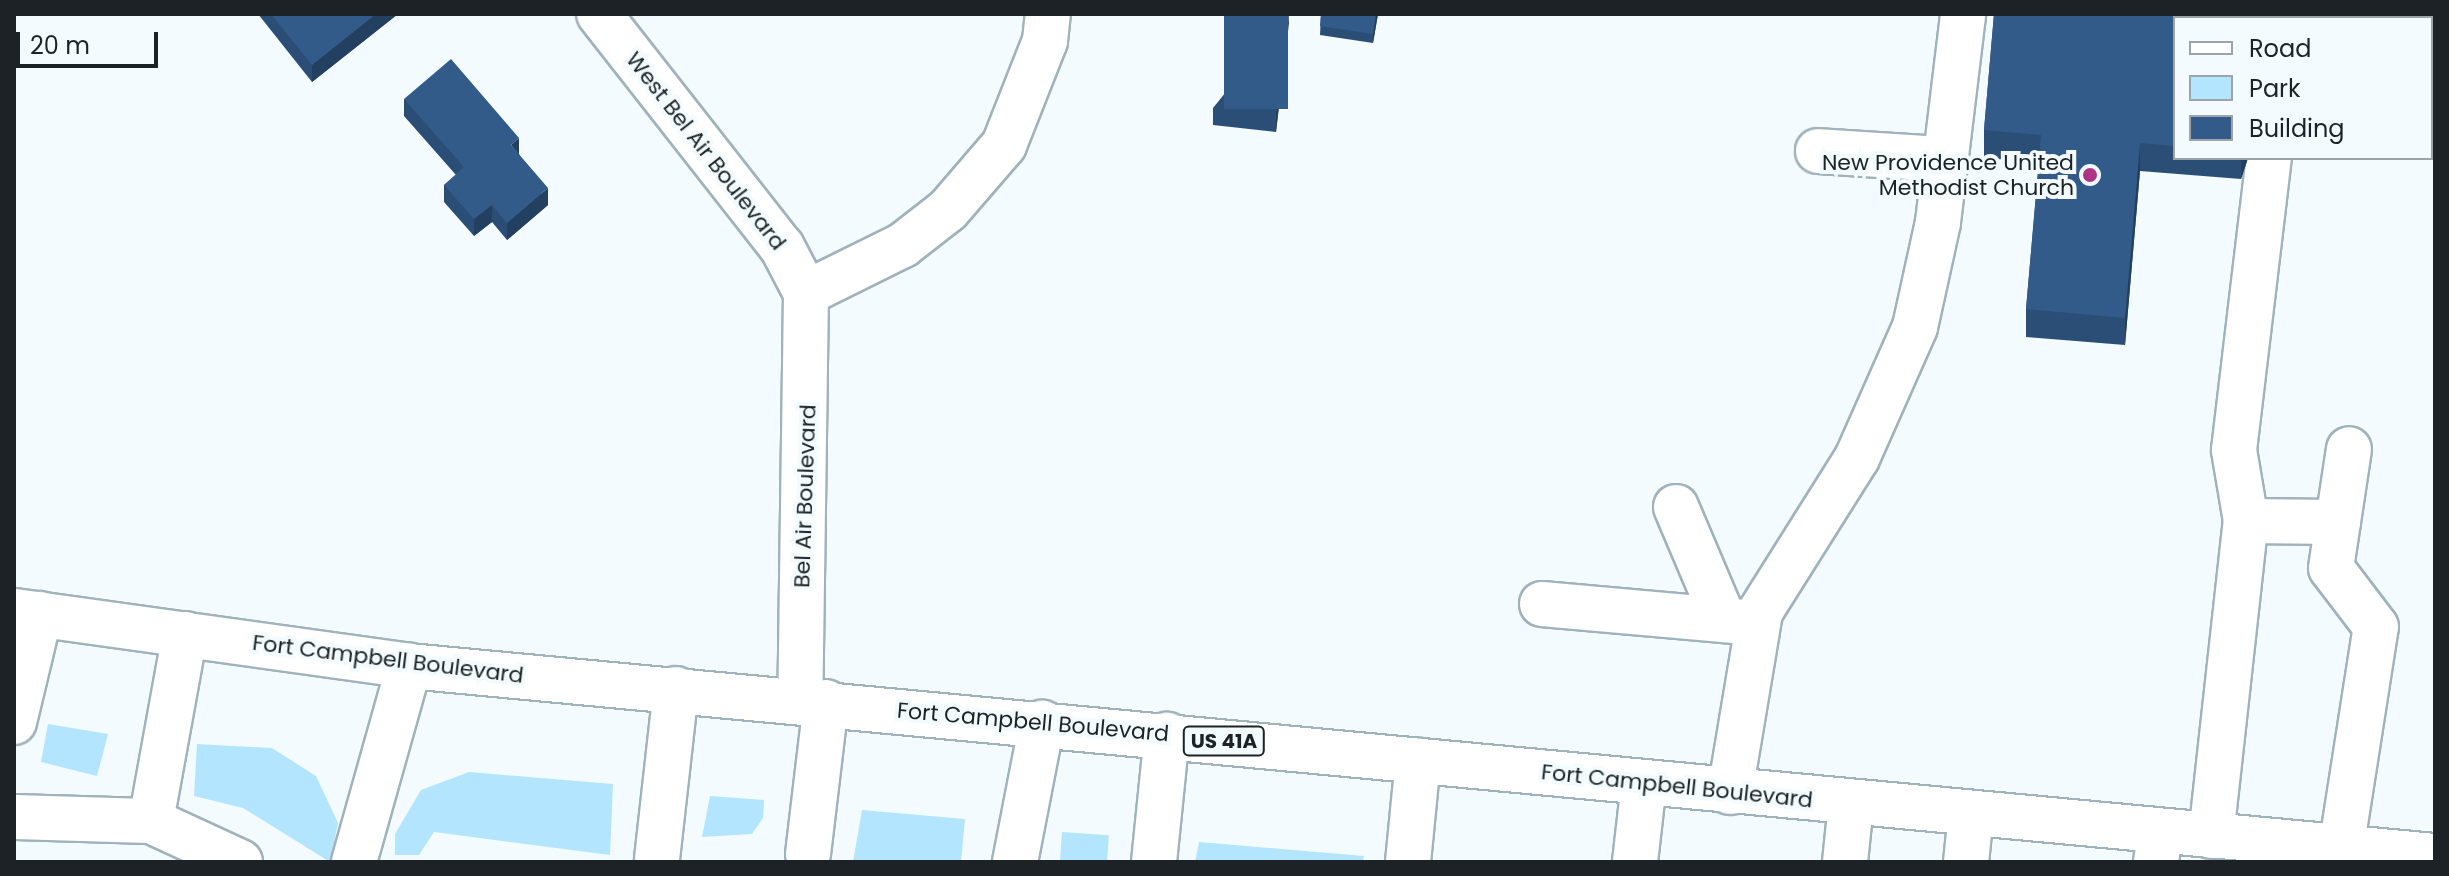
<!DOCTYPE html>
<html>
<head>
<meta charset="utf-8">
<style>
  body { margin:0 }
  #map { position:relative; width:2449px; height:876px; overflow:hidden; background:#f3fbff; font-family:Poppins,sans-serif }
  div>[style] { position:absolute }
  .green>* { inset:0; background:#b3e5fe; transform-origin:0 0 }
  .roads { filter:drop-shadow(2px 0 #a0b2bb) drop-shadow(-2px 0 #a0b2bb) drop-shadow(0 2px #a0b2bb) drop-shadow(0 -2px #a0b2bb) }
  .minor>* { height:44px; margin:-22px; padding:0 22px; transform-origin:22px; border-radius:22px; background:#fff }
  .highway>* { height:44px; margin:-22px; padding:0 22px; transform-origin:22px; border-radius:22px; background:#fff }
  .wall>* { inset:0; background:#2b4e77 }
  .shaded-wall>* { inset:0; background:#234061 }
  .building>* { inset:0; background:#325b8a; transform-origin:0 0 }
  .dots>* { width:22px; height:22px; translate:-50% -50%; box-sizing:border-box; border:4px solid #f3fbff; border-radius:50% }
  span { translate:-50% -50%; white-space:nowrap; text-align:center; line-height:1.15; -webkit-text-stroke:8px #f3fbff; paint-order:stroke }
  .shield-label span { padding:2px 6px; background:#f3fbff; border:2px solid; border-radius:6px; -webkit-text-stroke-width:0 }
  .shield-label { font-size:20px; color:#1c2226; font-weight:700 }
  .street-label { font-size:22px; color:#1c2226 }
  .poi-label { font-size:22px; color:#1c2226 }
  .right { translate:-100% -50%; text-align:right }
  .frame { position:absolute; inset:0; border:16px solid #1c2226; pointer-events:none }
  .legend { position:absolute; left:2173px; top:16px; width:260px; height:144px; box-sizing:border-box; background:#f3fbff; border:2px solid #9da4a8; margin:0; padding:10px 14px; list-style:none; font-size:24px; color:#1c2226 }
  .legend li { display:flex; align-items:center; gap:16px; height:40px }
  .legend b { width:40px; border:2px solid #9da4a8 }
  .scale { position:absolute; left:16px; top:32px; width:142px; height:36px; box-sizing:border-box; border:4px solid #1c2226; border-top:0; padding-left:10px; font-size:24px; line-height:28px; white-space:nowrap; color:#1c2226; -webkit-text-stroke:6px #f3fbff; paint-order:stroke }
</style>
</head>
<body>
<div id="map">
  <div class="green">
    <i style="clip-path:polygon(48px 724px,108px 734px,97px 776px,41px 762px)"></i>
    <i style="clip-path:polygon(197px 744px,272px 748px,316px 776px,338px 823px,330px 862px,243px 808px,194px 796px)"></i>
    <i style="clip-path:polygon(469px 772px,613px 784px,610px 855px,434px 832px,419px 855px,395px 855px,395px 834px,421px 790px)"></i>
    <i style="clip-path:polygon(710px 796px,764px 800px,763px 818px,752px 834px,702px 837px)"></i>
    <i style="clip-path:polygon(862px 810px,965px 819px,961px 862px,853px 862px)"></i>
    <i style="left:1062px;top:832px;width:47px;height:30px;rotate:4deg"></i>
    <i style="clip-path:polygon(1199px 842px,1364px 856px,1363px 862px,1195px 862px)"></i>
  </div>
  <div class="roads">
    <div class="minor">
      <i style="left:599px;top:14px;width:296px;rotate:51.9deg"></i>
      <i style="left:782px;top:247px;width:52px;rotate:62.4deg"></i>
      <i style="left:806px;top:293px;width:407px;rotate:90.8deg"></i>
      <i style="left:2285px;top:18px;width:4px;rotate:-76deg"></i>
      <i style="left:1818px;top:151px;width:124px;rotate:3.7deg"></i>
      <i style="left:806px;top:293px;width:108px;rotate:-26.3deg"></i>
      <i style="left:903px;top:245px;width:57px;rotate:-37.9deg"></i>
      <i style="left:948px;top:210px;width:86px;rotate:-49.3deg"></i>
      <i style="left:1004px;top:145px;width:112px;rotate:-68.5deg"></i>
      <i style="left:1045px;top:41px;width:27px;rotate:-84deg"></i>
      <i style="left:1676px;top:507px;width:123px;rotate:67deg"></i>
      <i style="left:2246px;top:521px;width:92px;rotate:0.6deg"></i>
      <i style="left:1542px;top:604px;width:216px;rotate:5.1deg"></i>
      <i style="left:185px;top:634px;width:190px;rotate:100.3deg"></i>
      <i style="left:151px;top:821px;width:98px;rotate:24.7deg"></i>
      <i style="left:14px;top:722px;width:111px;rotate:-76.5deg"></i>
      <i style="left:1730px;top:792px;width:182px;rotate:-80.5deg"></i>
      <i style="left:1760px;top:612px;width:182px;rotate:-57.8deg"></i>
      <i style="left:1857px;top:458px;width:143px;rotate:-66.1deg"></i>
      <i style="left:1915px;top:327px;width:107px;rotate:-77.6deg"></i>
      <i style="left:1938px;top:222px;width:209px;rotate:-83.1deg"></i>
      <i style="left:14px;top:817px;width:137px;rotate:1.7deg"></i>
      <i style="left:2211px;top:836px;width:317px;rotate:-83.7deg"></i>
      <i style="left:2246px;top:521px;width:72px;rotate:-99.6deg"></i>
      <i style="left:2234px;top:450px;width:294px;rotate:-83.2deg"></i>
      <i style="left:808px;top:854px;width:153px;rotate:-83.2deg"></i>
      <i style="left:657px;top:859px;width:171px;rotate:-83.6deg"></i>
      <i style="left:354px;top:862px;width:204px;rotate:-74.3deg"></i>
      <i style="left:1015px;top:862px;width:142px;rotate:-79deg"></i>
      <i style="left:1154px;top:862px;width:128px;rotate:-84.2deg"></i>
      <i style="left:1408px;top:862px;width:102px;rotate:-84.4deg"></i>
      <i style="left:1635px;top:862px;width:80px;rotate:-83.5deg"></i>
      <i style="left:1845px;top:862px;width:58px;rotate:-84.1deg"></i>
      <i style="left:1966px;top:862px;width:48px;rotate:-84.1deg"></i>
      <i style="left:2156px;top:862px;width:30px;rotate:-82deg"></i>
      <i style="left:2339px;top:862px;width:238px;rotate:-81.1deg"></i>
      <i style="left:2376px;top:627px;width:74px;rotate:-127.3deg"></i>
      <i style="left:2331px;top:568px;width:120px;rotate:-81.4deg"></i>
    </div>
    <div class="highway">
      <i style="left:14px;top:611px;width:399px;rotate:7.9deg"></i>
      <i style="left:409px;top:666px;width:2035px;rotate:5.36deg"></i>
    </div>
  </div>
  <div class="wall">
    <i style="clip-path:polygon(258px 14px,398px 14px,312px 82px)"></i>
    <i style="clip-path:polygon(1289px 14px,1276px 132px,1213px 125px,1213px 108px)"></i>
    <i style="clip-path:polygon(1321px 14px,1378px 14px,1373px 43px,1320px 35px)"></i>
    <i style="clip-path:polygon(1994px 14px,2256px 14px,2256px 18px,2175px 18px,2175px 158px,2248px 158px,2241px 179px,2140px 171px,2125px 345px,2026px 337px,2026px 309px,2039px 162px,1984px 158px,1984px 130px)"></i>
    <i style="clip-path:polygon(404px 99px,519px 154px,548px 205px,507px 240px,492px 222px,474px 236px,444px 202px,444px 185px,456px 175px,404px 116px)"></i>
  </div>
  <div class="shaded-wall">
    <i style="clip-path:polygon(376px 14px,398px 14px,312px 82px,312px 65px)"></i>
    <i style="clip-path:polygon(1288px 14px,1289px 23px,1276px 132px,1276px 115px)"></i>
    <i style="clip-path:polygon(1376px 14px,1378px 14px,1373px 43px,1373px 34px)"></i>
    <i style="clip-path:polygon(519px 138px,519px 155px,511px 145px)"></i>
    <i style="clip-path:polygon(2140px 143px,2140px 171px,2125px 345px,2125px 318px)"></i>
    <i style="clip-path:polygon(2241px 158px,2248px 158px,2241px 179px)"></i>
    <i style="clip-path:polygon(548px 188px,548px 205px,507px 240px,507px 223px)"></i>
    <i style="clip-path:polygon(492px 205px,492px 222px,474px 236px,474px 219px)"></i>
  </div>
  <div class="building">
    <i style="clip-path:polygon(271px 14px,376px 14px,312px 65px)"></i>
    <i style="left:1224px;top:14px;width:64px;height:95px"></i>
    <i style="clip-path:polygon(1321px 14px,1376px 14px,1373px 34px,1320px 26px)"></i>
    <i style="clip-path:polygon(1994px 14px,2255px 14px,2254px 18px,2175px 18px,2175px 146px,2140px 143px,2125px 318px,2026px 309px,2041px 135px,1984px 130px)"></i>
    <i style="clip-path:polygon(451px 59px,519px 138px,511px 145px,548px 188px,507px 223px,492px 205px,474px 219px,444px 185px,464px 167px,404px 99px)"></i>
  </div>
  <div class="dots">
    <i style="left:2090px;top:175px;background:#ae3385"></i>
  </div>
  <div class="shield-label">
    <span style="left:1224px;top:741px">US 41A</span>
  </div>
  <div class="street-label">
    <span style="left:706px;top:151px;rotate:52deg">West Bel Air Boulevard</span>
    <span style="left:805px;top:496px;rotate:-88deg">Bel Air Boulevard</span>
    <span style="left:388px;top:659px;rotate:7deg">Fort Campbell Boulevard</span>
    <span style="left:1033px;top:722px;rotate:5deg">Fort Campbell Boulevard</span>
    <span style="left:1677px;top:786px;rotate:6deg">Fort Campbell Boulevard</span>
  </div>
  <div class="poi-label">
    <span class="right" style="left:2074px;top:175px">New Providence United<br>Methodist Church</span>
  </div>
  <div class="frame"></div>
  <ul class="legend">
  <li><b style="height:10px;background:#fff"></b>Road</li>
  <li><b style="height:22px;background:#b3e5fe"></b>Park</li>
  <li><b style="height:22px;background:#325b8a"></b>Building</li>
  </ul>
  <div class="scale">20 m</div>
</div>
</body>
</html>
